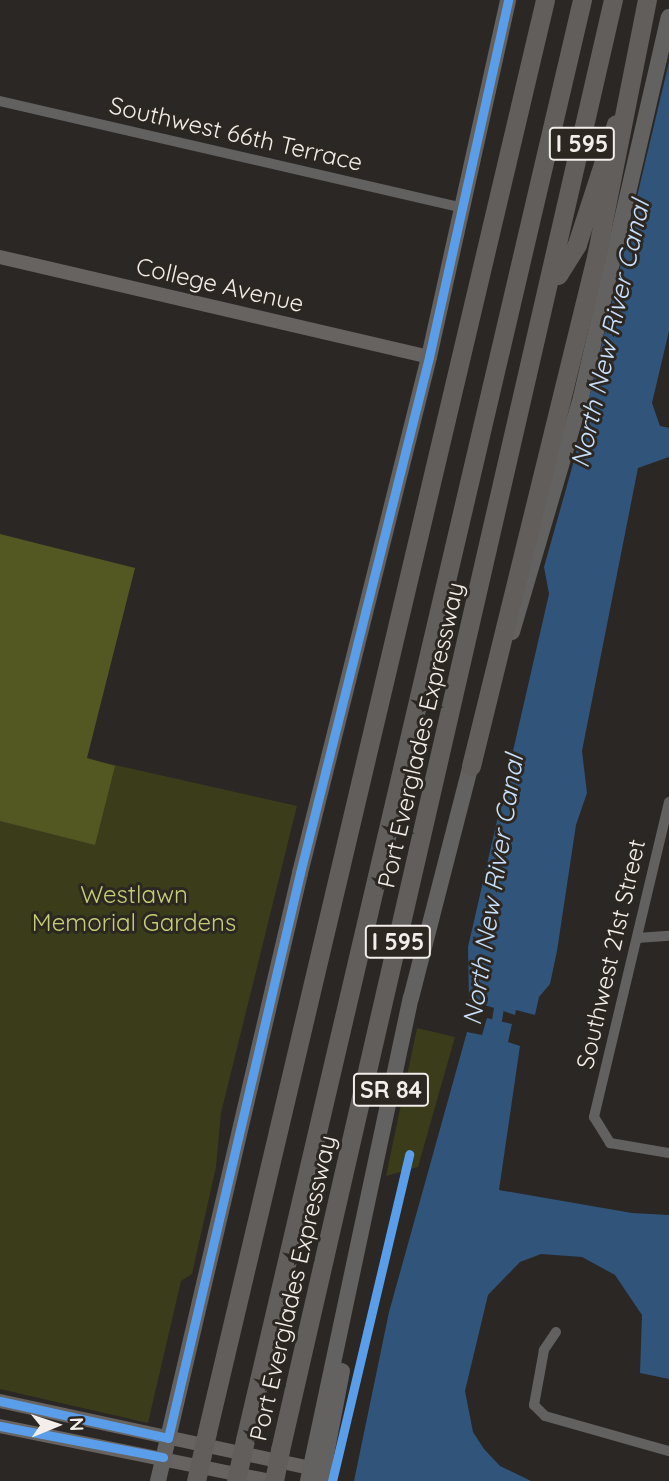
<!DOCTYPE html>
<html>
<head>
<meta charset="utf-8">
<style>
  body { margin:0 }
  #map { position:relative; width:669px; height:1481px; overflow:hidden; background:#2a2724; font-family:Quicksand,sans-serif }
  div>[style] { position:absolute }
  .green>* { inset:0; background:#3a3c1a }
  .forest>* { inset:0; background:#535721 }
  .water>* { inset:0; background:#30547a }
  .canal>* { height:10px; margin:-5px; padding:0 5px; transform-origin:5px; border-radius:5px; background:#30547a }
  .street>* { height:10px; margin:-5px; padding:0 5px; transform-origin:5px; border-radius:5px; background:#626160 }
  .secondary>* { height:14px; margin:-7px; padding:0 7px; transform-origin:7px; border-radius:7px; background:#666361 }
  .primary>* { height:16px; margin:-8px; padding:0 8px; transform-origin:8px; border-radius:8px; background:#636260 }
  .highway>* { height:19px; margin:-9.5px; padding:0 9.5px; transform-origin:9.5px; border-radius:9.5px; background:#615e5b }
  .highway-bridge>* { height:19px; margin:-9.5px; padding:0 9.5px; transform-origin:9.5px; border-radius:9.5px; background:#615e5b }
  .cycleway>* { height:9px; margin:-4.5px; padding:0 4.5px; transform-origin:4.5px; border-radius:4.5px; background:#5a9eea }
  span { translate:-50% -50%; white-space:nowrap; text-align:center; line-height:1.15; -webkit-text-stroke:6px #2d2721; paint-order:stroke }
  .shield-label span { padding:2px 5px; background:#2d2721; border:2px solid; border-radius:5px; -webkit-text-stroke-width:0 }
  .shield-label { font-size:23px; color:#f3eeeb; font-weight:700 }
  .street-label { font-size:24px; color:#f3eeeb }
  .park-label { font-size:24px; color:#c6ce75 }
  .water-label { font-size:26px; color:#cae2fd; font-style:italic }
  .north { position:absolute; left:21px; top:1390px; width:70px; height:70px; -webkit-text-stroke:5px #2d2721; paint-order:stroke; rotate:88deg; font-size:19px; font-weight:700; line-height:28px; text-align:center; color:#f3eeeb }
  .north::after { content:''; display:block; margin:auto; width:24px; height:32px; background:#f3eeeb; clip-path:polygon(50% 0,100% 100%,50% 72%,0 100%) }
</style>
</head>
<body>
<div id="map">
  <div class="green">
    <i style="clip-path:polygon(0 739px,297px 806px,221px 1113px,216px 1167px,192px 1274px,181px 1281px,148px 1423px,0 1389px)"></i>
    <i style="clip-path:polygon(417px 1028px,455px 1037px,418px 1167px,386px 1176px)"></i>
  </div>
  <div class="forest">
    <i style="clip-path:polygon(0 534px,135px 568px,87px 758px,115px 766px,95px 845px,0 821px)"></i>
  </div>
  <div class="water">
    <i style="clip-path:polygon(669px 62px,669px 331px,652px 403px,660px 426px,669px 428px,669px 457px,638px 468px,582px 751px,587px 793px,576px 825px,557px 951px,550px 984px,539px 997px,535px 1015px,516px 1010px,515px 1015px,469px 1000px,468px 947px,549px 594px,544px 567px,575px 457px)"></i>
    <i style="clip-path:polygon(487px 1018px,512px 1024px,508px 1042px,520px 1046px,499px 1190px,632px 1213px,669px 1215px,669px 1379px,640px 1373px,642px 1315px,615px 1275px,582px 1257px,541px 1254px,520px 1262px,488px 1295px,465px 1391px,473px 1432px,484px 1449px,500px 1466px,531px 1481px,354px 1481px,389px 1312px,467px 1032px,482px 1035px)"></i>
  </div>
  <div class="canal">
    <i style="left:495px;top:1033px;width:36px;rotate:-81deg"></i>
  </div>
  <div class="street">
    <i style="left:0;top:101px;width:475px;rotate:13deg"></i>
    <i style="left:669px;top:802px;width:324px;rotate:103.4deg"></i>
    <i style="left:594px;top:1117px;width:31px;rotate:58deg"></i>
    <i style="left:610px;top:1143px;width:60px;rotate:9.6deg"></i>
    <i style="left:637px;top:938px;width:32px;rotate:-4deg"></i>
    <i style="left:556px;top:1332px;width:22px;rotate:124deg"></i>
    <i style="left:544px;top:1350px;width:56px;rotate:100.3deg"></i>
    <i style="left:534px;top:1405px;width:16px;rotate:45deg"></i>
    <i style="left:545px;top:1416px;width:129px;rotate:15.8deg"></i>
  </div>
  <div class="secondary">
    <i style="left:0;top:257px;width:441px;rotate:13.1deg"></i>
    <i style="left:0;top:1401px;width:318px;rotate:12.2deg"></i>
    <i style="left:0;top:1426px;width:277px;rotate:11.5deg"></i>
  </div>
  <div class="primary">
    <i style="left:512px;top:632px;width:245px;rotate:-73.6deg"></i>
    <i style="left:581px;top:397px;width:390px;rotate:-77deg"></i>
    <i style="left:158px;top:1481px;width:624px;rotate:-76.85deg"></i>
    <i style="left:300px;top:873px;width:532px;rotate:-75.96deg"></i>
    <i style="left:429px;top:357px;width:366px;rotate:-77.5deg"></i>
    <i style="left:308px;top:1481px;width:494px;rotate:-78deg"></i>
    <i style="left:411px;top:998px;width:249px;rotate:-75.6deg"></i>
    <i style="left:321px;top:1481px;width:112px;rotate:-79.2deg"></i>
  </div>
  <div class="highway">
    <i style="left:558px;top:275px;width:36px;rotate:-58deg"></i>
    <i style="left:577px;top:244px;width:126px;rotate:-72deg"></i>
    <i style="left:471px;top:766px;width:524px;rotate:-76.2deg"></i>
    <i style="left:207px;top:1432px;width:1471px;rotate:-76.72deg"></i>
    <i style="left:245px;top:1440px;width:1479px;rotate:-76.83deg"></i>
    <i style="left:280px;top:1450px;width:1488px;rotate:-77.07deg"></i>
  </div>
  <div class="highway-bridge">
    <i style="left:596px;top:257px;width:262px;rotate:-78.8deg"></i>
    <i style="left:196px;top:1481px;width:50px;rotate:-77.3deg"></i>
    <i style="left:236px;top:1481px;width:42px;rotate:-77.6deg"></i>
    <i style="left:274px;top:1481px;width:32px;rotate:-79deg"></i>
  </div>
  <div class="cycleway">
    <i style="left:0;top:1401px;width:172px;rotate:12.4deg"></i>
    <i style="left:168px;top:1438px;width:580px;rotate:-76.85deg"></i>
    <i style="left:300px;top:873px;width:532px;rotate:-75.96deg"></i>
    <i style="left:429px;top:357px;width:366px;rotate:-77.5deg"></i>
    <i style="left:0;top:1426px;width:166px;rotate:10.8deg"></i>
    <i style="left:332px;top:1481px;width:336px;rotate:-76.7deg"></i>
  </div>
  <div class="shield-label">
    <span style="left:582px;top:144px">I 595</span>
    <span style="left:398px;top:942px">I 595</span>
    <span style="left:391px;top:1090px">SR 84</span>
  </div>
  <div class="street-label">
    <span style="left:236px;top:134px;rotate:13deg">Southwest 66th Terrace</span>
    <span style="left:220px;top:285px;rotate:13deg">College Avenue</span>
    <span style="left:421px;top:735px;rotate:-77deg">Port Everglades Expressway</span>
    <span style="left:611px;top:954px;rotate:-77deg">Southwest 21st Street</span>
    <span style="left:293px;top:1288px;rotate:-77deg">Port Everglades Expressway</span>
  </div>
  <div class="park-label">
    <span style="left:134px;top:909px">Westlawn<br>Memorial Gardens</span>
  </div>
  <div class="water-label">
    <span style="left:610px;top:334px;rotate:-77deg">North New River Canal</span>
    <span style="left:493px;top:890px;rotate:-81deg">North New River Canal</span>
  </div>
  <div class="north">N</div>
</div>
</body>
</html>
